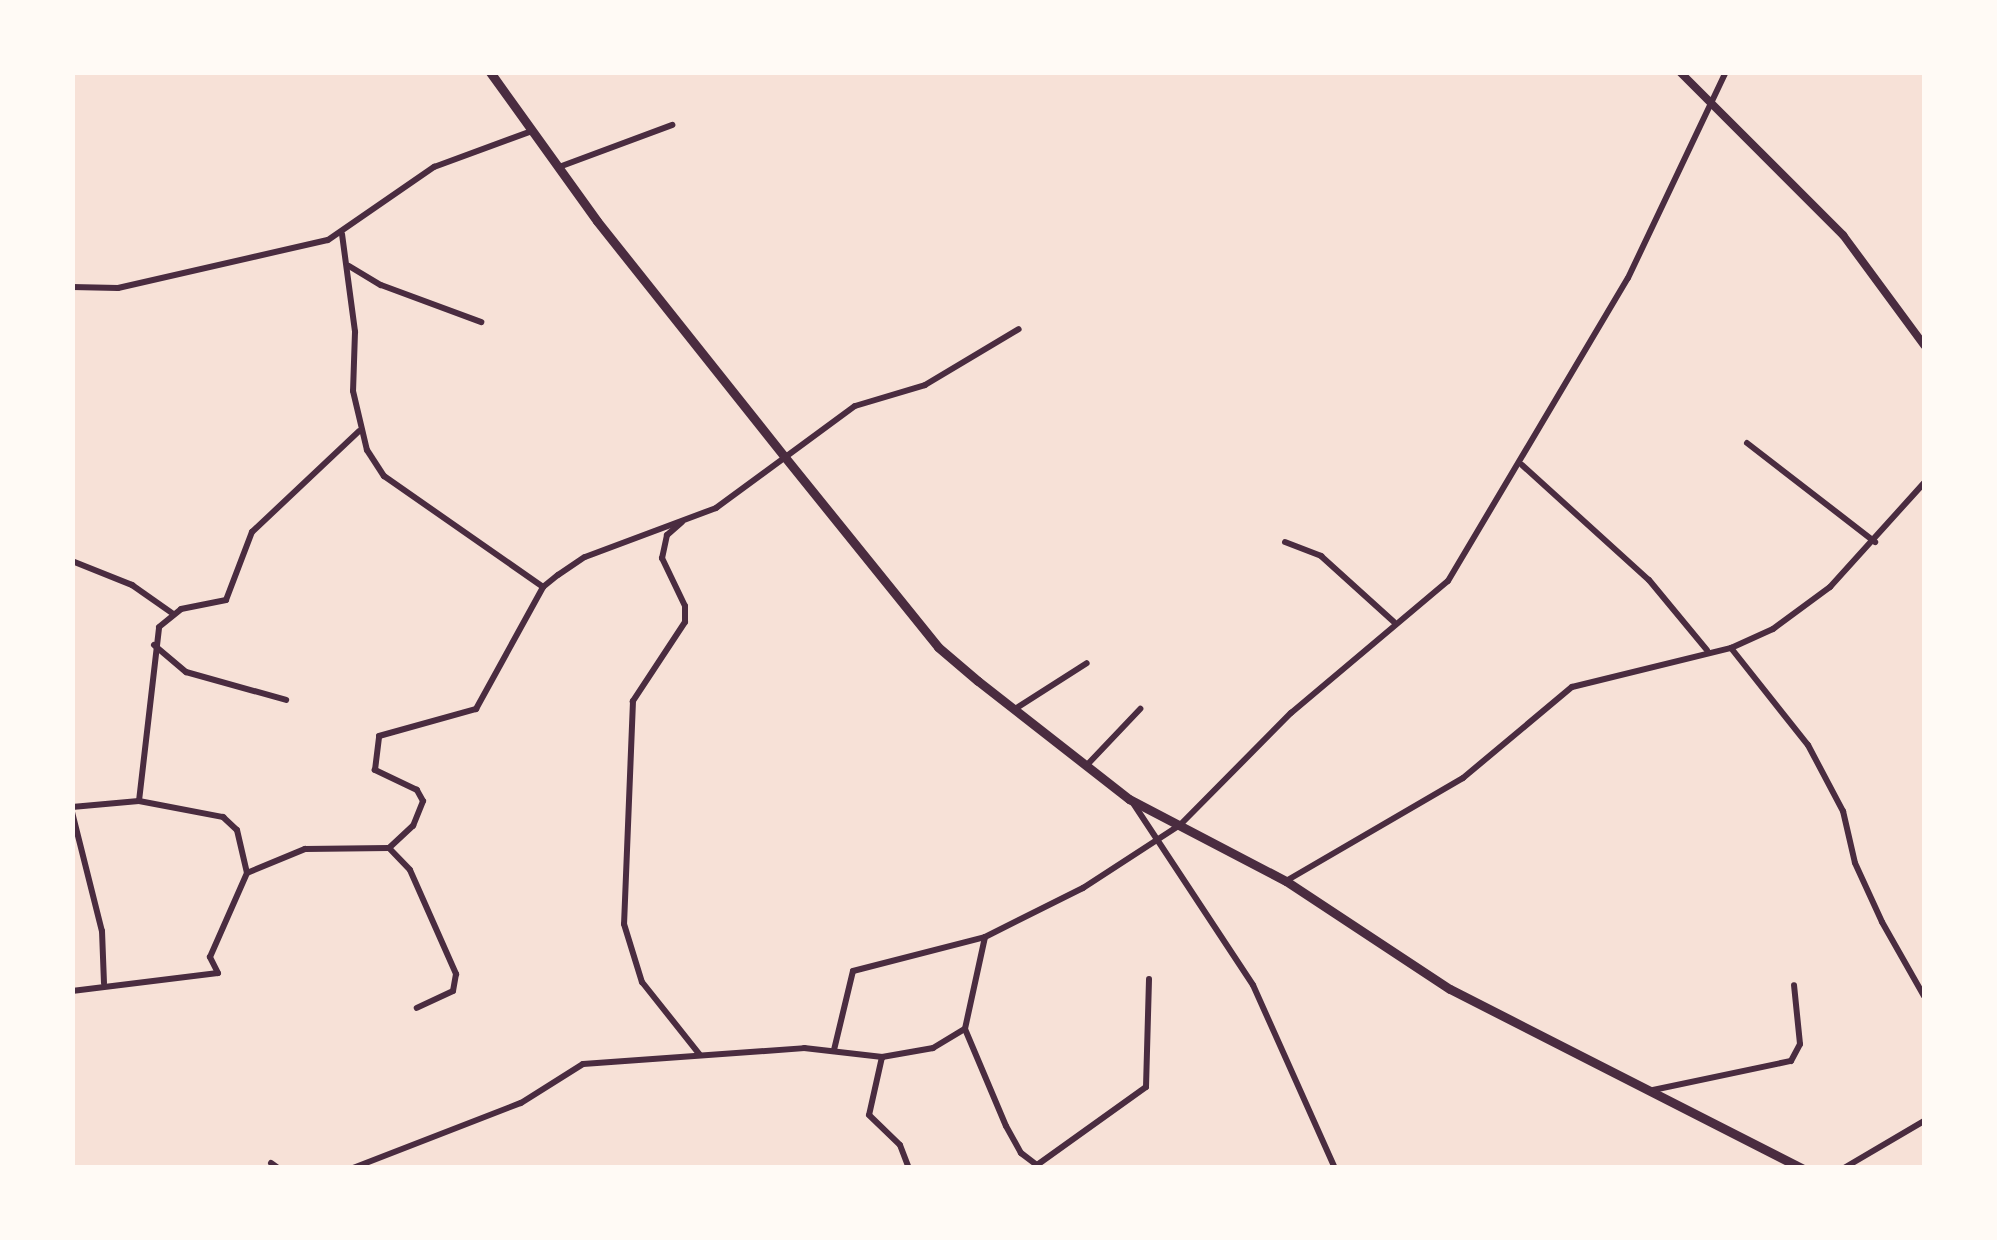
<!DOCTYPE html>
<html>
<head>
<meta charset="utf-8">
<style>
  body { margin:0 }
  #map { position:relative; width:1997px; height:1240px; overflow:hidden; background:#f7e1d7; font-family:"Noto Serif",serif }
  div>[style] { position:absolute }
  .minor>* { height:6px; margin:-3px; padding:0 3px; transform-origin:3px; border-radius:3px; background:#4a2c40 }
  .tertiary>* { height:8px; margin:-4px; padding:0 4px; transform-origin:4px; border-radius:4px; background:#4a2c40 }
  .secondary>* { height:9px; margin:-4.5px; padding:0 4.5px; transform-origin:4.5px; border-radius:4.5px; background:#4a2c40 }
  span { translate:-50% -50%; white-space:nowrap; text-align:center; line-height:1.15; -webkit-text-stroke:10px #fffaf5; paint-order:stroke }
  .frame { position:absolute; inset:0; border:75px solid #fffaf5; pointer-events:none }
</style>
</head>
<body>
<div id="map">
  <div class="minor">
    <i style="left:559px;top:167px;width:121px;rotate:-20.4deg"></i>
    <i style="left:342px;top:234px;width:99px;rotate:82.4deg"></i>
    <i style="left:355px;top:332px;width:59px;rotate:91.9deg"></i>
    <i style="left:353px;top:391px;width:61px;rotate:76.7deg"></i>
    <i style="left:367px;top:450px;width:31px;rotate:57deg"></i>
    <i style="left:384px;top:476px;width:194px;rotate:34.9deg"></i>
    <i style="left:349px;top:266px;width:37px;rotate:31deg"></i>
    <i style="left:381px;top:285px;width:107px;rotate:20.3deg"></i>
    <i style="left:72px;top:287px;width:46px;rotate:1.2deg"></i>
    <i style="left:118px;top:288px;width:215px;rotate:-12.9deg"></i>
    <i style="left:328px;top:240px;width:129px;rotate:-34.6deg"></i>
    <i style="left:434px;top:167px;width:104px;rotate:-20.2deg"></i>
    <i style="left:1747px;top:443px;width:162px;rotate:37.7deg"></i>
    <i style="left:1522px;top:465px;width:171px;rotate:42.2deg"></i>
    <i style="left:1649px;top:580px;width:91px;rotate:50.4deg"></i>
    <i style="left:682px;top:522px;width:20px;rotate:139deg"></i>
    <i style="left:667px;top:535px;width:24px;rotate:102deg"></i>
    <i style="left:662px;top:558px;width:53px;rotate:64.4deg"></i>
    <i style="left:685px;top:606px;width:16px;rotate:90deg"></i>
    <i style="left:685px;top:622px;width:95px;rotate:123.4deg"></i>
    <i style="left:633px;top:701px;width:223px;rotate:92.3deg"></i>
    <i style="left:624px;top:924px;width:61px;rotate:72.8deg"></i>
    <i style="left:642px;top:982px;width:93px;rotate:51.5deg"></i>
    <i style="left:1285px;top:542px;width:39px;rotate:21deg"></i>
    <i style="left:1321px;top:556px;width:98px;rotate:42.1deg"></i>
    <i style="left:72px;top:561px;width:65px;rotate:21.8deg"></i>
    <i style="left:132px;top:585px;width:49px;rotate:35deg"></i>
    <i style="left:154px;top:645px;width:42px;rotate:40.2deg"></i>
    <i style="left:186px;top:672px;width:104px;rotate:15.6deg"></i>
    <i style="left:1731px;top:648px;width:124px;rotate:51.6deg"></i>
    <i style="left:1808px;top:745px;width:75px;rotate:62.1deg"></i>
    <i style="left:1843px;top:811px;width:53px;rotate:77deg"></i>
    <i style="left:1855px;top:863px;width:65px;rotate:65.4deg"></i>
    <i style="left:1882px;top:922px;width:85px;rotate:60.4deg"></i>
    <i style="left:1015px;top:709px;width:85px;rotate:-32.6deg"></i>
    <i style="left:1086px;top:766px;width:79px;rotate:-46.5deg"></i>
    <i style="left:139px;top:801px;width:175px;rotate:-83.4deg"></i>
    <i style="left:159px;top:627px;width:28px;rotate:-39deg"></i>
    <i style="left:181px;top:609px;width:46px;rotate:-11.3deg"></i>
    <i style="left:226px;top:600px;width:73px;rotate:-69.1deg"></i>
    <i style="left:252px;top:532px;width:147px;rotate:-43.3deg"></i>
    <i style="left:1133px;top:803px;width:218px;rotate:56.6deg"></i>
    <i style="left:1253px;top:985px;width:201px;rotate:65.9deg"></i>
    <i style="left:72px;top:807px;width:67px;rotate:-5.1deg"></i>
    <i style="left:139px;top:801px;width:86px;rotate:10.8deg"></i>
    <i style="left:223px;top:817px;width:19px;rotate:43deg"></i>
    <i style="left:237px;top:830px;width:44px;rotate:76.9deg"></i>
    <i style="left:72px;top:812px;width:123px;rotate:75.9deg"></i>
    <i style="left:102px;top:931px;width:52px;rotate:87.8deg"></i>
    <i style="left:389px;top:848px;width:30px;rotate:46deg"></i>
    <i style="left:410px;top:870px;width:114px;rotate:66.1deg"></i>
    <i style="left:456px;top:974px;width:17px;rotate:100deg"></i>
    <i style="left:453px;top:991px;width:40px;rotate:155deg"></i>
    <i style="left:1286px;top:881px;width:205px;rotate:-30.2deg"></i>
    <i style="left:1463px;top:778px;width:142px;rotate:-39.9deg"></i>
    <i style="left:1572px;top:687px;width:164px;rotate:-13.8deg"></i>
    <i style="left:1731px;top:648px;width:46px;rotate:-24.3deg"></i>
    <i style="left:1773px;top:629px;width:71px;rotate:-36.4deg"></i>
    <i style="left:1830px;top:587px;width:140px;rotate:-47.9deg"></i>
    <i style="left:985px;top:937px;width:94px;rotate:102.3deg"></i>
    <i style="left:965px;top:1029px;width:105px;rotate:67.1deg"></i>
    <i style="left:1006px;top:1126px;width:31px;rotate:61deg"></i>
    <i style="left:1021px;top:1153px;width:20px;rotate:37deg"></i>
    <i style="left:1037px;top:1165px;width:134px;rotate:-35.6deg"></i>
    <i style="left:1146px;top:1087px;width:108px;rotate:-88.4deg"></i>
    <i style="left:72px;top:991px;width:147px;rotate:-7deg"></i>
    <i style="left:218px;top:973px;width:18px;rotate:-117deg"></i>
    <i style="left:210px;top:957px;width:92px;rotate:-66.2deg"></i>
    <i style="left:247px;top:873px;width:63px;rotate:-22.5deg"></i>
    <i style="left:305px;top:849px;width:84px;rotate:-0.7deg"></i>
    <i style="left:389px;top:848px;width:33px;rotate:-43deg"></i>
    <i style="left:413px;top:826px;width:27px;rotate:-68deg"></i>
    <i style="left:423px;top:801px;width:13px;rotate:-119deg"></i>
    <i style="left:417px;top:790px;width:47px;rotate:-154.5deg"></i>
    <i style="left:375px;top:770px;width:34px;rotate:-83deg"></i>
    <i style="left:379px;top:736px;width:101px;rotate:-15.6deg"></i>
    <i style="left:476px;top:709px;width:139px;rotate:-61.2deg"></i>
    <i style="left:543px;top:587px;width:19px;rotate:-39deg"></i>
    <i style="left:558px;top:575px;width:32px;rotate:-34deg"></i>
    <i style="left:585px;top:557px;width:140px;rotate:-20.5deg"></i>
    <i style="left:716px;top:508px;width:172px;rotate:-36.3deg"></i>
    <i style="left:855px;top:406px;width:73px;rotate:-16.7deg"></i>
    <i style="left:925px;top:385px;width:109px;rotate:-30.8deg"></i>
    <i style="left:834px;top:1050px;width:81px;rotate:-76.5deg"></i>
    <i style="left:853px;top:971px;width:136px;rotate:-14.4deg"></i>
    <i style="left:985px;top:937px;width:110px;rotate:-26.6deg"></i>
    <i style="left:1083px;top:888px;width:116px;rotate:-33deg"></i>
    <i style="left:1180px;top:825px;width:158px;rotate:-45.3deg"></i>
    <i style="left:1291px;top:713px;width:205px;rotate:-40.1deg"></i>
    <i style="left:1448px;top:581px;width:352px;rotate:-59.3deg"></i>
    <i style="left:1628px;top:278px;width:228px;rotate:-64.6deg"></i>
    <i style="left:882px;top:1057px;width:59px;rotate:102.6deg"></i>
    <i style="left:869px;top:1115px;width:43px;rotate:44.1deg"></i>
    <i style="left:900px;top:1145px;width:25px;rotate:69deg"></i>
    <i style="left:1653px;top:1090px;width:141px;rotate:-11.9deg"></i>
    <i style="left:1791px;top:1061px;width:19px;rotate:-62deg"></i>
    <i style="left:1800px;top:1044px;width:59px;rotate:-95.8deg"></i>
    <i style="left:271px;top:1163px;width:9px;rotate:36deg"></i>
    <i style="left:353px;top:1168px;width:180px;rotate:-21.2deg"></i>
    <i style="left:521px;top:1103px;width:73px;rotate:-32.2deg"></i>
    <i style="left:583px;top:1064px;width:222px;rotate:-4.1deg"></i>
    <i style="left:804px;top:1048px;width:79px;rotate:6.6deg"></i>
    <i style="left:882px;top:1057px;width:52px;rotate:-10deg"></i>
    <i style="left:933px;top:1048px;width:37px;rotate:-31deg"></i>
    <i style="left:1844px;top:1168px;width:93px;rotate:-30.4deg"></i>
  </div>
  <div class="tertiary">
    <i style="left:1680px;top:72px;width:231px;rotate:45deg"></i>
    <i style="left:1843px;top:235px;width:137px;rotate:53.6deg"></i>
  </div>
  <div class="secondary">
    <i style="left:490px;top:72px;width:183px;rotate:54.3deg"></i>
    <i style="left:597px;top:221px;width:300px;rotate:51.5deg"></i>
    <i style="left:784px;top:456px;width:245px;rotate:51.1deg"></i>
    <i style="left:938px;top:647px;width:52px;rotate:40.4deg"></i>
    <i style="left:978px;top:681px;width:192px;rotate:38deg"></i>
    <i style="left:1129px;top:799px;width:177px;rotate:27.6deg"></i>
    <i style="left:1286px;top:881px;width:196px;rotate:33.4deg"></i>
    <i style="left:1450px;top:989px;width:395px;rotate:27deg"></i>
  </div>
  <div class="frame"></div>
</div>
</body>
</html>
